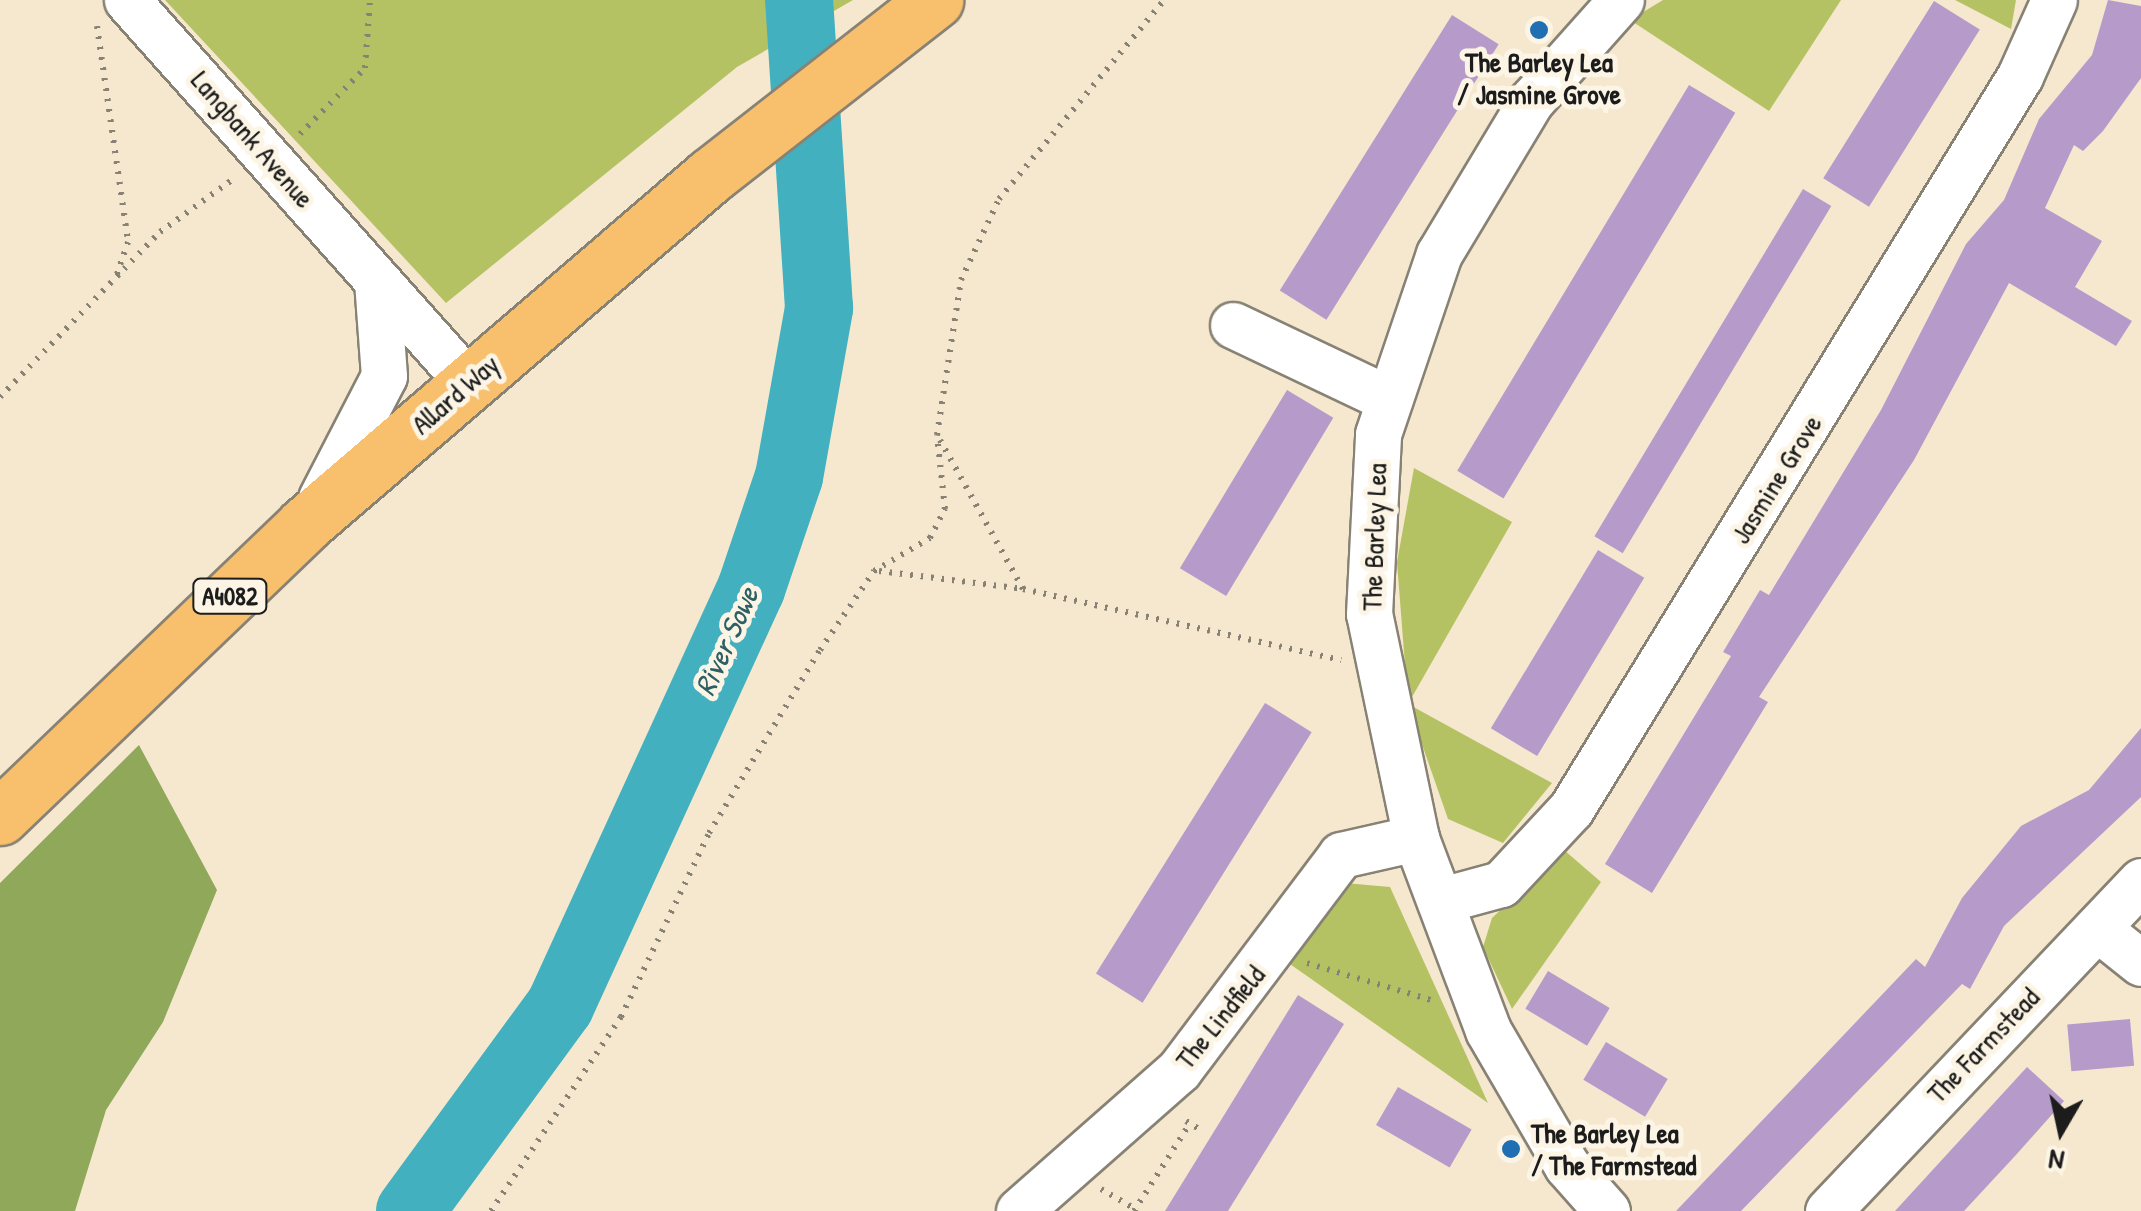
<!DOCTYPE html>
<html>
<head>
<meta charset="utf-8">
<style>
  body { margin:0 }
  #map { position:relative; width:2141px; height:1211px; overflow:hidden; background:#f5e8ce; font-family:"Patrick Hand",sans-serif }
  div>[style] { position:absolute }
  .green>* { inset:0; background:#b5c264 }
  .forest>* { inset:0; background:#90a85a }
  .river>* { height:68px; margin:-34px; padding:0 34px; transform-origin:34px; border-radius:34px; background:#42b0bf }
  .building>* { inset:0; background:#b69bca; transform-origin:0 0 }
  .path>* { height:6px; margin-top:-3px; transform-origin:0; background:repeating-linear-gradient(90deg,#888275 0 2.5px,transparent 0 10.5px) }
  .roads { filter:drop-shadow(2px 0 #888275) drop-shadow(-2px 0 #888275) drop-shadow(0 2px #888275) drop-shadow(0 -2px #888275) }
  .minor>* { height:45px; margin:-22.5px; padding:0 22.5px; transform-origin:22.5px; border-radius:22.5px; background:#fff }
  .major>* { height:55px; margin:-27.5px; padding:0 27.5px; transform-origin:27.5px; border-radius:27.5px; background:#f8bf6c }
  .dots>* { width:28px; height:28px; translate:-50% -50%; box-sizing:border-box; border:5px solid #fcf5e5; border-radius:50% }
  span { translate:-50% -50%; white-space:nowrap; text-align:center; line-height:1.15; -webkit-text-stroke:10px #fcf5e5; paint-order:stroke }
  .shield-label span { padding:2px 8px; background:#fcf5e5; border:2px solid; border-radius:8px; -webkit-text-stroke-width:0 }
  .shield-label { font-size:25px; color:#1c1c1c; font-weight:700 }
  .poi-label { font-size:28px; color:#1c1c1c; font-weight:700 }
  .left { translate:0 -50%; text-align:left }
  .street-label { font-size:28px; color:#1c1c1c }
  .water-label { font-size:30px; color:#2d5f65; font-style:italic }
  .north { position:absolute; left:2011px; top:1081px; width:100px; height:100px; -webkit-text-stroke:8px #fcf5e5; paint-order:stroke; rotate:189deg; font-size:28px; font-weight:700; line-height:40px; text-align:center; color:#1c1c1c }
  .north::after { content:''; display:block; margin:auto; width:35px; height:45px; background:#1c1c1c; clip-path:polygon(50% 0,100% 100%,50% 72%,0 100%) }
</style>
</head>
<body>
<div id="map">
  <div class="green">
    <i style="clip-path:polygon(165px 0,853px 0,737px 67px,446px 303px)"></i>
    <i style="clip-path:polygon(1663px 0,1841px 0,1769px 111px,1630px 20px)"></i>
    <i style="clip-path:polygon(1955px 0,2016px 0,2011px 29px)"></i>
    <i style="clip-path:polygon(1414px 468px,1512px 522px,1408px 704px,1552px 783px,1503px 843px,1448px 819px,1408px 704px,1397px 562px)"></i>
    <i style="clip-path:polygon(1564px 850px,1601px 882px,1512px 1009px,1483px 947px,1492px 918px)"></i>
    <i style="clip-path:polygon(1345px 883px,1390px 887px,1488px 1103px,1287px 962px)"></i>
  </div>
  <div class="forest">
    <i style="clip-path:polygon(139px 745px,217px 890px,163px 1022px,106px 1110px,75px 1211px,0 1211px,0 883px)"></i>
  </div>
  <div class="river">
    <i style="left:410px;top:1211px;width:254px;rotate:-53.8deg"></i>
    <i style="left:560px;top:1006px;width:459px;rotate:-65.4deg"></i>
    <i style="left:751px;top:589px;width:118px;rotate:-71.3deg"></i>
    <i style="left:789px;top:477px;width:172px;rotate:-79.9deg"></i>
    <i style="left:819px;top:308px;width:309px;rotate:-93.7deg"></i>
  </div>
  <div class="building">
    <i style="clip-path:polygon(2108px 0,2141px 6px,2141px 78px,2103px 131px,2083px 151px,2074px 145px,2045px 208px,2102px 241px,2075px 287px,2132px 321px,2116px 346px,2009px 283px,1914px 460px,1759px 697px,1768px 702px,1652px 893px,1605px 864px,1731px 656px,1723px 652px,1760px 590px,1769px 595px,1881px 410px,1966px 244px,2004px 200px,2039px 119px,2092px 55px)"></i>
    <i style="left:1934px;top:1px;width:54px;height:209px;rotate:32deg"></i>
    <i style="left:1452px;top:15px;width:55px;height:325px;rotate:32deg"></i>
    <i style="left:1689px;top:85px;width:54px;height:450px;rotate:31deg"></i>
    <i style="left:1803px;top:189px;width:33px;height:405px;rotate:31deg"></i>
    <i style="left:1287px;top:390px;width:54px;height:208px;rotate:31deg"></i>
    <i style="left:1598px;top:550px;width:54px;height:208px;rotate:31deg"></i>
    <i style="left:1265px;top:703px;width:55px;height:319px;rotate:32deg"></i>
    <i style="clip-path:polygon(2141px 728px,2141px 797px,2004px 926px,1970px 989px,1962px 984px,1741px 1211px,1676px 1211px,1916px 959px,1925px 967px,1962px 898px,2021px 826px,2089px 790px)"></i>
    <i style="left:1548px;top:971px;width:72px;height:44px;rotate:31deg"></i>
    <i style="clip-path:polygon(1298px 995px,1344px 1024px,1228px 1211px,1165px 1211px)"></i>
    <i style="left:2130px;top:1019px;width:47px;height:63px;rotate:85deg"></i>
    <i style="left:1606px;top:1042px;width:72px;height:44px;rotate:31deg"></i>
    <i style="clip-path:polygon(2027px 1067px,2064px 1101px,2015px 1156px,1964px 1211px,1895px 1211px)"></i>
    <i style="left:1398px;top:1087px;width:85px;height:44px;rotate:30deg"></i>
  </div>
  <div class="path">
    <i style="left:97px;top:26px;width:218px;rotate:81.8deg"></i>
    <i style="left:128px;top:242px;width:39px;rotate:109deg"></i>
    <i style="left:300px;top:134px;width:93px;rotate:-45.4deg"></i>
    <i style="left:365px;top:68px;width:68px;rotate:-85.8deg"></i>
    <i style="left:0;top:397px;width:230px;rotate:-45.9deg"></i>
    <i style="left:160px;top:232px;width:94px;rotate:-35.9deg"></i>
    <i style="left:940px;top:440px;width:171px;rotate:60.9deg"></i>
    <i style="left:879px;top:571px;width:145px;rotate:7.1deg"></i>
    <i style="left:1023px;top:589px;width:326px;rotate:12.6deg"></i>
    <i style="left:1307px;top:963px;width:133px;rotate:16.7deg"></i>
    <i style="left:1186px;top:1121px;width:19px;rotate:32deg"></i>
    <i style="left:1101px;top:1189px;width:42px;rotate:30.3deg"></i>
    <i style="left:491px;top:1211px;width:234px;rotate:-56.2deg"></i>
    <i style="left:621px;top:1017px;width:204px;rotate:-64.4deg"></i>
    <i style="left:709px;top:833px;width:214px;rotate:-58.8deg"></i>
    <i style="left:820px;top:650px;width:96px;rotate:-55.6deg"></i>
    <i style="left:874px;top:571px;width:65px;rotate:-30.5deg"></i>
    <i style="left:930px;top:538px;width:33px;rotate:-63deg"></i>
    <i style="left:945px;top:509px;width:74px;rotate:-96.2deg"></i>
    <i style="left:937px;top:435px;width:157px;rotate:-81.2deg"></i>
    <i style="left:961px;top:280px;width:89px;rotate:-64.9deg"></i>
    <i style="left:999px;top:199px;width:259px;rotate:-50.3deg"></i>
    <i style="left:1134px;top:1211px;width:104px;rotate:-57.5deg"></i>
  </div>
  <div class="roads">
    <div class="minor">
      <i style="left:127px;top:0;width:512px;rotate:48.25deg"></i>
      <i style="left:1233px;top:325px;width:173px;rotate:25.4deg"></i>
      <i style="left:321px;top:498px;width:137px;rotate:-62.7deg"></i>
      <i style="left:384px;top:376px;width:96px;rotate:-94.2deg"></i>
      <i style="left:1442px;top:900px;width:61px;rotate:-15.2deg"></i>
      <i style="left:1501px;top:884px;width:103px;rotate:-47deg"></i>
      <i style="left:1571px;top:809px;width:860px;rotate:-58.51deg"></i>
      <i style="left:2020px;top:76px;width:83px;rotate:-65.9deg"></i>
      <i style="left:2097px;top:928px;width:56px;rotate:38.5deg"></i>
      <i style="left:1019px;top:1211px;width:213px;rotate:-41.4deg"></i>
      <i style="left:1179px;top:1070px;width:269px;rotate:-53deg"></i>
      <i style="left:1341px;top:855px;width:77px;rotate:-12.8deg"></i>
      <i style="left:1607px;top:1211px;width:60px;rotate:-131.6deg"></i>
      <i style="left:1567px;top:1166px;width:157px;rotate:-120.2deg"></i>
      <i style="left:1488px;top:1030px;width:205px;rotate:-110.6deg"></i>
      <i style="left:1416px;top:838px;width:229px;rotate:-101.8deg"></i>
      <i style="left:1369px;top:614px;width:180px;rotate:-87.1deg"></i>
      <i style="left:1378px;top:434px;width:190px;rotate:-71.3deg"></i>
      <i style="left:1439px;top:254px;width:179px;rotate:-59deg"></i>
      <i style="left:1531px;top:101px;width:135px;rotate:-48.3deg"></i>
      <i style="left:1828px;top:1211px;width:455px;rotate:-46.5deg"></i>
    </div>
    <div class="major">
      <i style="left:0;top:817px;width:422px;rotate:-43.8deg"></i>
      <i style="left:304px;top:525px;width:535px;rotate:-40.68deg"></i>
      <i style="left:710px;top:176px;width:286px;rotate:-38deg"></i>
    </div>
  </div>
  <div class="dots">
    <i style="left:1539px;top:30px;background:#1f6fb2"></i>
    <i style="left:1511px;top:1149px;background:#1f6fb2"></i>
  </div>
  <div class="shield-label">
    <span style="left:230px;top:596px">A4082</span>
  </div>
  <div class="poi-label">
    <span style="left:1539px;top:78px">The Barley Lea<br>/ Jasmine Grove</span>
    <span class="left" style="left:1531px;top:1149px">The Barley Lea<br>/ The Farmstead</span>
  </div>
  <div class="street-label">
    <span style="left:253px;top:139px;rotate:49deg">Langbank Avenue</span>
    <span style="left:455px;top:394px;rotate:-41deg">Allard Way</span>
    <span style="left:1776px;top:479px;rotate:-58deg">Jasmine Grove</span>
    <span style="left:1374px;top:537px;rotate:-88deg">The Barley Lea</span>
    <span style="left:1220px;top:1017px;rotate:-51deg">The Lindfield</span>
    <span style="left:1983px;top:1045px;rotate:-46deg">The Farmstead</span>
  </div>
  <div class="water-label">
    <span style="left:726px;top:641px;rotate:-66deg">River Sowe</span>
  </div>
  <div class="north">N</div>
</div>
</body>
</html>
